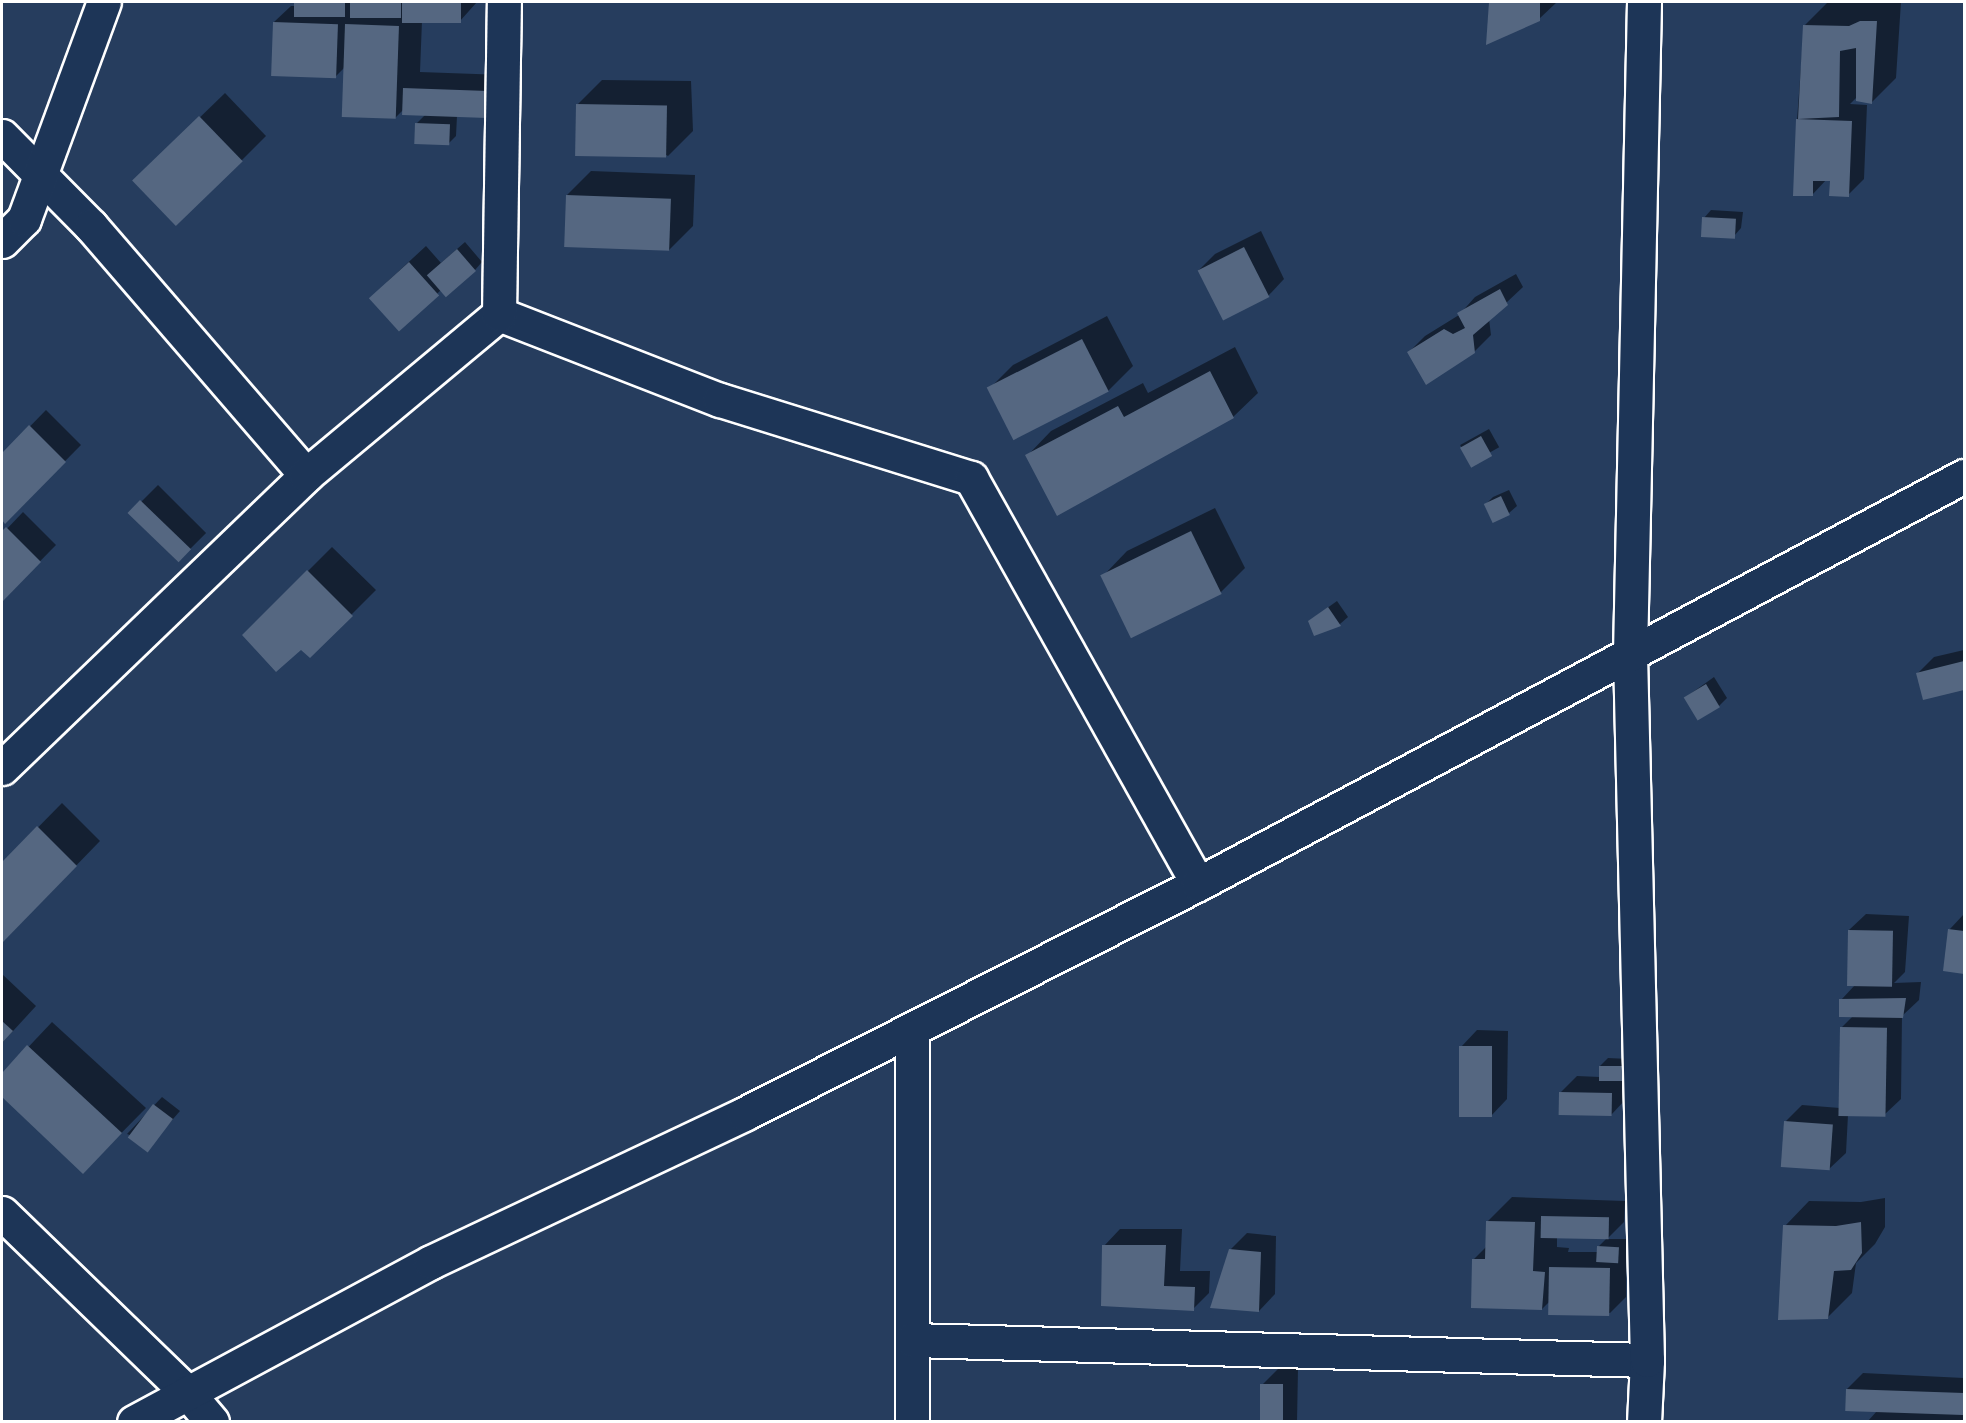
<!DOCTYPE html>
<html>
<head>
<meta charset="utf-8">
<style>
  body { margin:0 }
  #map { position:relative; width:1966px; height:1423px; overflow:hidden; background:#263d5e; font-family:Mynerve,sans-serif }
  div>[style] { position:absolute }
  .shadow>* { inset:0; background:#0007; transform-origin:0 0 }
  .building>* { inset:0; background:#556781; transform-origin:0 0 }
  .roads { filter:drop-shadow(2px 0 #fff) drop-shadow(-2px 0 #fff) drop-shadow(0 2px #fff) drop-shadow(0 -2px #fff) }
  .minor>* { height:33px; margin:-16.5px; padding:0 16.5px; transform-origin:16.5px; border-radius:16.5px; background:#1d3557 }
  .primary>* { height:33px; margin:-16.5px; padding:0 16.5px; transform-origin:16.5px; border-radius:16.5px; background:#1d3557 }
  span { translate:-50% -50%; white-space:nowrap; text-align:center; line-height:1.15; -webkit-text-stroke:6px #1d3557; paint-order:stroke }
  .frame { position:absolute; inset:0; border:3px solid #fff; pointer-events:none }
</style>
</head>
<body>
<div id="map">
  <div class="shadow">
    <i style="clip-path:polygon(295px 2px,477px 2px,460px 21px,422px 21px,420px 72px,504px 75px,503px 100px,457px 116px,456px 136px,448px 144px,416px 124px,426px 114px,404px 109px,395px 118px,345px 67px,335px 77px,274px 22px,291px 6px,295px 6px)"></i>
    <i style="clip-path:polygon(1491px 2px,1557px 2px,1539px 19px,1488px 43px)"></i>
    <i style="clip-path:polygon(1828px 2px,1901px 2px,1896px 78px,1872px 102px,1857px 97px,1850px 104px,1867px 105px,1864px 179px,1848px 195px,1831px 180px,1827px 179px,1812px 195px,1797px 120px,1804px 26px)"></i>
    <i style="clip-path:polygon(602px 80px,691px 81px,693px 131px,668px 156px,577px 105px)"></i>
    <i style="clip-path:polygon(225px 93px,266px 136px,242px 160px,159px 157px)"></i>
    <i style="clip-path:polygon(591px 171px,695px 175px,693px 226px,669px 250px,567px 195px)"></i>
    <i style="clip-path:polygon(1711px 210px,1743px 212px,1741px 228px,1734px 236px,1704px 218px)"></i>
    <i style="clip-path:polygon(1261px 231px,1284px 279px,1268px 296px,1199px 270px,1215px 254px)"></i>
    <i style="clip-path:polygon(465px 242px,482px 262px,475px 270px,441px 290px,399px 329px,387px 282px,426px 246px,441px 263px)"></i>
    <i style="clip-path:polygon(1516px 274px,1523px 287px,1489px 319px,1491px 335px,1474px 352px,1408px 353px,1425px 336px,1459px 315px,1475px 297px)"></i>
    <i style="clip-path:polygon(1107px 316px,1133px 366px,1108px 391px,989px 389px,1013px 365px)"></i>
    <i style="clip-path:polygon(1235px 347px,1258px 393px,1233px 417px,1027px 456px,1051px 431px,1143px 383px,1148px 393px)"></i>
    <i style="clip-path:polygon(46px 410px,81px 445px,5px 522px,2px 518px,2px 455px)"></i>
    <i style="left:1489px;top:429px;width:21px;height:33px;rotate:61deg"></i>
    <i style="left:158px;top:485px;width:68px;height:40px;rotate:45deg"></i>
    <i style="clip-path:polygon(1509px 490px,1517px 506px,1509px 513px,1485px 505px,1493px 497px)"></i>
    <i style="clip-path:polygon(1215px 508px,1245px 568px,1221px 592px,1103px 576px,1127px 551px)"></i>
    <i style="clip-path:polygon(23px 512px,56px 545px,2px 600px,2px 534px)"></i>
    <i style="clip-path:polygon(332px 547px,376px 590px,310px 656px,301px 648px,244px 635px)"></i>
    <i style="clip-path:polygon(1337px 601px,1348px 617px,1340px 624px,1315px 634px,1309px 621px)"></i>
    <i style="clip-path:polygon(1964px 650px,1964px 688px,1924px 698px,1918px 673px,1934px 657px)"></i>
    <i style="clip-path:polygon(1714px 677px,1727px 698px,1719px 706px,1686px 697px)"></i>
    <i style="clip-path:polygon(62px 803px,100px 841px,2px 942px,2px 864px)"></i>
    <i style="clip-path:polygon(1866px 914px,1909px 916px,1905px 972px,1894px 983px,1921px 982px,1919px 1000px,1902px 1016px,1901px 1099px,1884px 1115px,1848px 1115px,1846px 1153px,1829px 1169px,1786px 1121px,1802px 1105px,1840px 1108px,1841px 1028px,1854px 1015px,1841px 1000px,1855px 985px,1849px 930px)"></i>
    <i style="clip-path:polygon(1964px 914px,1964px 972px,1944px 970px,1949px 930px)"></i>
    <i style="clip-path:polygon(2px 974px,36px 1006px,2px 1043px)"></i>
    <i style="clip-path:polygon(52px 1022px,146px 1108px,83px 1172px,2px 1095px,2px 1075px)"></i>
    <i style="clip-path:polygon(1477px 1030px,1508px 1031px,1507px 1099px,1491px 1116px,1461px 1047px)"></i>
    <i style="clip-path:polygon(1608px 1058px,1629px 1059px,1627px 1098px,1611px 1115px,1560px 1093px,1577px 1076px,1600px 1077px,1600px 1066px)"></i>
    <i style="clip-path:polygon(162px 1097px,180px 1111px,152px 1143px,127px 1134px)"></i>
    <i style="clip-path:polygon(evenodd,1512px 1197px,1625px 1201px,1624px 1222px,1607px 1239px,1626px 1239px,1626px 1297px,1610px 1313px,1551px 1300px,1542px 1309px,1473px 1260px,1487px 1246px,1488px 1221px,1512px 1197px,1557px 1237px,1607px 1238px,1598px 1247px,1598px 1252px,1568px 1252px,1569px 1248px,1557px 1247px,1557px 1237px)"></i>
    <i style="clip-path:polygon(1885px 1198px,1885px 1227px,1875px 1244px,1856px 1263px,1852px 1293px,1828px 1317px,1785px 1226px,1809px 1201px,1861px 1202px)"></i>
    <i style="clip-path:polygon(1120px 1229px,1182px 1229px,1180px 1271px,1210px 1271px,1209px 1293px,1193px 1309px,1104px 1246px)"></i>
    <i style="clip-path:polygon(1247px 1233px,1276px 1236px,1275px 1294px,1259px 1311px,1231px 1249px)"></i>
    <i style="clip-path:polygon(1278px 1369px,1298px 1369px,1297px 1422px,1261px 1422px,1262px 1385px)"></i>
    <i style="clip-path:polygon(1863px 1373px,1964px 1378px,1964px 1422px,1867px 1422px,1877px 1411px,1847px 1389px)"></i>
    <i style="clip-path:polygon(1502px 1420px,1527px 1422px,1500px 1422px)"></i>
  </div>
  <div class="building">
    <i style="left:294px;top:2px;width:51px;height:15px"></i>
    <i style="left:350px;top:2px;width:51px;height:16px"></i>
    <i style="left:402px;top:2px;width:59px;height:21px"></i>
    <i style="clip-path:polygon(1489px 2px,1540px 2px,1540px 21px,1486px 45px)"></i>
    <i style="clip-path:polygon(1860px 21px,1877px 21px,1872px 104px,1856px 101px,1856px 48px,1840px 51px,1839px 117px,1798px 119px,1803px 25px,1849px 26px)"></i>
    <i style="left:273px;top:22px;width:65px;height:54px;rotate:2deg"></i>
    <i style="left:345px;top:24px;width:54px;height:93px;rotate:2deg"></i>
    <i style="left:403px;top:88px;width:85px;height:27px;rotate:2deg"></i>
    <i style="left:576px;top:104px;width:91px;height:52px;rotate:1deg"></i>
    <i style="left:199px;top:116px;width:63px;height:93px;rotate:46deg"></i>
    <i style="clip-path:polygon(1796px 119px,1852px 121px,1849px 197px,1829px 196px,1830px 181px,1813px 181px,1813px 196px,1793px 196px)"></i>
    <i style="left:415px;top:123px;width:35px;height:21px;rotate:2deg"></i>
    <i style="left:566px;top:195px;width:105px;height:52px;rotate:2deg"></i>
    <i style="left:1702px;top:217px;width:34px;height:20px;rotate:3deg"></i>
    <i style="left:1244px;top:247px;width:56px;height:52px;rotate:63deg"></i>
    <i style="left:457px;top:249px;width:29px;height:40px;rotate:49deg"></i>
    <i style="left:409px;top:262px;width:45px;height:54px;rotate:48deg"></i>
    <i style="clip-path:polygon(1500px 289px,1508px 305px,1473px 335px,1475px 353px,1426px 385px,1407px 352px,1444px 329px,1453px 334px,1465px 328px,1457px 313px)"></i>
    <i style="left:1082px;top:339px;width:59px;height:107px;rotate:63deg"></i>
    <i style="clip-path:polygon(1210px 371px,1234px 418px,1057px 516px,1025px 455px,1118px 406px,1124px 417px)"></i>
    <i style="clip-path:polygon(29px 425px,66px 462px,5px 524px,2px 520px,2px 453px)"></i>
    <i style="left:1481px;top:436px;width:23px;height:24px;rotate:61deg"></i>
    <i style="left:1501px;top:496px;width:21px;height:19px;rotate:65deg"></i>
    <i style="left:140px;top:500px;width:71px;height:18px;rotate:44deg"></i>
    <i style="clip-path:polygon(6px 527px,41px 562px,2px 602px,2px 531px)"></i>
    <i style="left:1191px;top:531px;width:70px;height:101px;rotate:64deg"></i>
    <i style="clip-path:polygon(307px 570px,353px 616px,310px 658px,301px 650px,276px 672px,242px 635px)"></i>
    <i style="clip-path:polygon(1328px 607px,1341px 626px,1314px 636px,1308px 621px)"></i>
    <i style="clip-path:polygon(1964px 661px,1964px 690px,1923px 700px,1916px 673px)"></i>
    <i style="left:1706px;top:684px;width:27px;height:26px;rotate:59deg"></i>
    <i style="clip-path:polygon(37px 826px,77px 866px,2px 943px,2px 862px)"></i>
    <i style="clip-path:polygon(1948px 929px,1964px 931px,1964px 974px,1943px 971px)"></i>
    <i style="left:1848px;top:930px;width:45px;height:56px;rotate:1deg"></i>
    <i style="clip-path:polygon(1906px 998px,1903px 1018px,1839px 1017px,1839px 999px)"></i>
    <i style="clip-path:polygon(2px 1021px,13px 1031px,2px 1043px)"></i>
    <i style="left:1840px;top:1027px;width:47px;height:89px;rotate:1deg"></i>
    <i style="clip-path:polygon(27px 1045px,122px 1133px,83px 1174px,2px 1097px,2px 1073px)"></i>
    <i style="left:1459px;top:1046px;width:33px;height:71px"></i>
    <i style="left:1599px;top:1066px;width:23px;height:15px"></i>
    <i style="left:1559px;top:1092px;width:53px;height:23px;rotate:1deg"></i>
    <i style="left:153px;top:1104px;width:25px;height:42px;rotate:37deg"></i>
    <i style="left:1784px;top:1121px;width:49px;height:46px;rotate:4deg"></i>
    <i style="left:1541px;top:1216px;width:68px;height:22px;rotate:1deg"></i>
    <i style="clip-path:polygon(1486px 1221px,1535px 1222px,1533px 1271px,1545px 1272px,1542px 1310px,1471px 1308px,1472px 1259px,1485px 1259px)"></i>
    <i style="clip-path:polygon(1861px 1222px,1862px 1253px,1851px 1270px,1834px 1271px,1828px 1319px,1778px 1320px,1783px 1225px,1836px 1226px)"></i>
    <i style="clip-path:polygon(1102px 1245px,1166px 1245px,1164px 1286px,1195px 1287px,1194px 1311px,1101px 1306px)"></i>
    <i style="left:1597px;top:1246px;width:22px;height:16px;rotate:3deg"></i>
    <i style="clip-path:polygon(1229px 1249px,1261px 1252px,1259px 1312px,1210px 1308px)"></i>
    <i style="left:1549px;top:1267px;width:61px;height:48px;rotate:1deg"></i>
    <i style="left:1260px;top:1384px;width:23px;height:38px"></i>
    <i style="left:1846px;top:1389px;width:118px;height:22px;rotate:2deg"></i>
  </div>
  <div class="roads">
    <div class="minor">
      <i style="left:2px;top:136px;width:127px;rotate:45.3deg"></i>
      <i style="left:91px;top:226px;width:329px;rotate:49.2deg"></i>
      <i style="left:2px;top:241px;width:31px;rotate:-45deg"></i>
      <i style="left:24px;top:219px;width:231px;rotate:-69.8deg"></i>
      <i style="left:499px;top:314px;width:237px;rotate:21.3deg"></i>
      <i style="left:720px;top:400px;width:263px;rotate:17.3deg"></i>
      <i style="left:971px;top:478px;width:465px;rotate:60.8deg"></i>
      <i style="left:2px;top:768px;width:422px;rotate:-43.9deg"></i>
      <i style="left:306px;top:475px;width:251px;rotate:-39.8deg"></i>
      <i style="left:499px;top:314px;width:312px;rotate:-89.1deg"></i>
      <i style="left:912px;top:1029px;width:393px;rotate:90deg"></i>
      <i style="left:2px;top:1213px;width:257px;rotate:44.1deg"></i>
      <i style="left:187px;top:1392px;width:39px;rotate:50deg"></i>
      <i style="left:912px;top:1340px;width:735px;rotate:1.56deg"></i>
      <i style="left:1644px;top:1422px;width:62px;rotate:-87.2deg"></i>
      <i style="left:1647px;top:1360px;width:706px;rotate:-91.38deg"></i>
      <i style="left:1630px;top:654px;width:652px;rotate:-88.77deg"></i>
    </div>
    <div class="primary">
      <i style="left:134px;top:1422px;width:337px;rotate:-28.3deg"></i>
      <i style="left:431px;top:1262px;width:346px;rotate:-25.3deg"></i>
      <i style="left:744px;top:1114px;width:509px;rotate:-26.87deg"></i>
      <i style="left:1198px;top:884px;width:868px;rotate:-28.04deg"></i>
    </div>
  </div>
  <div class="frame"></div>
</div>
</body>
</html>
